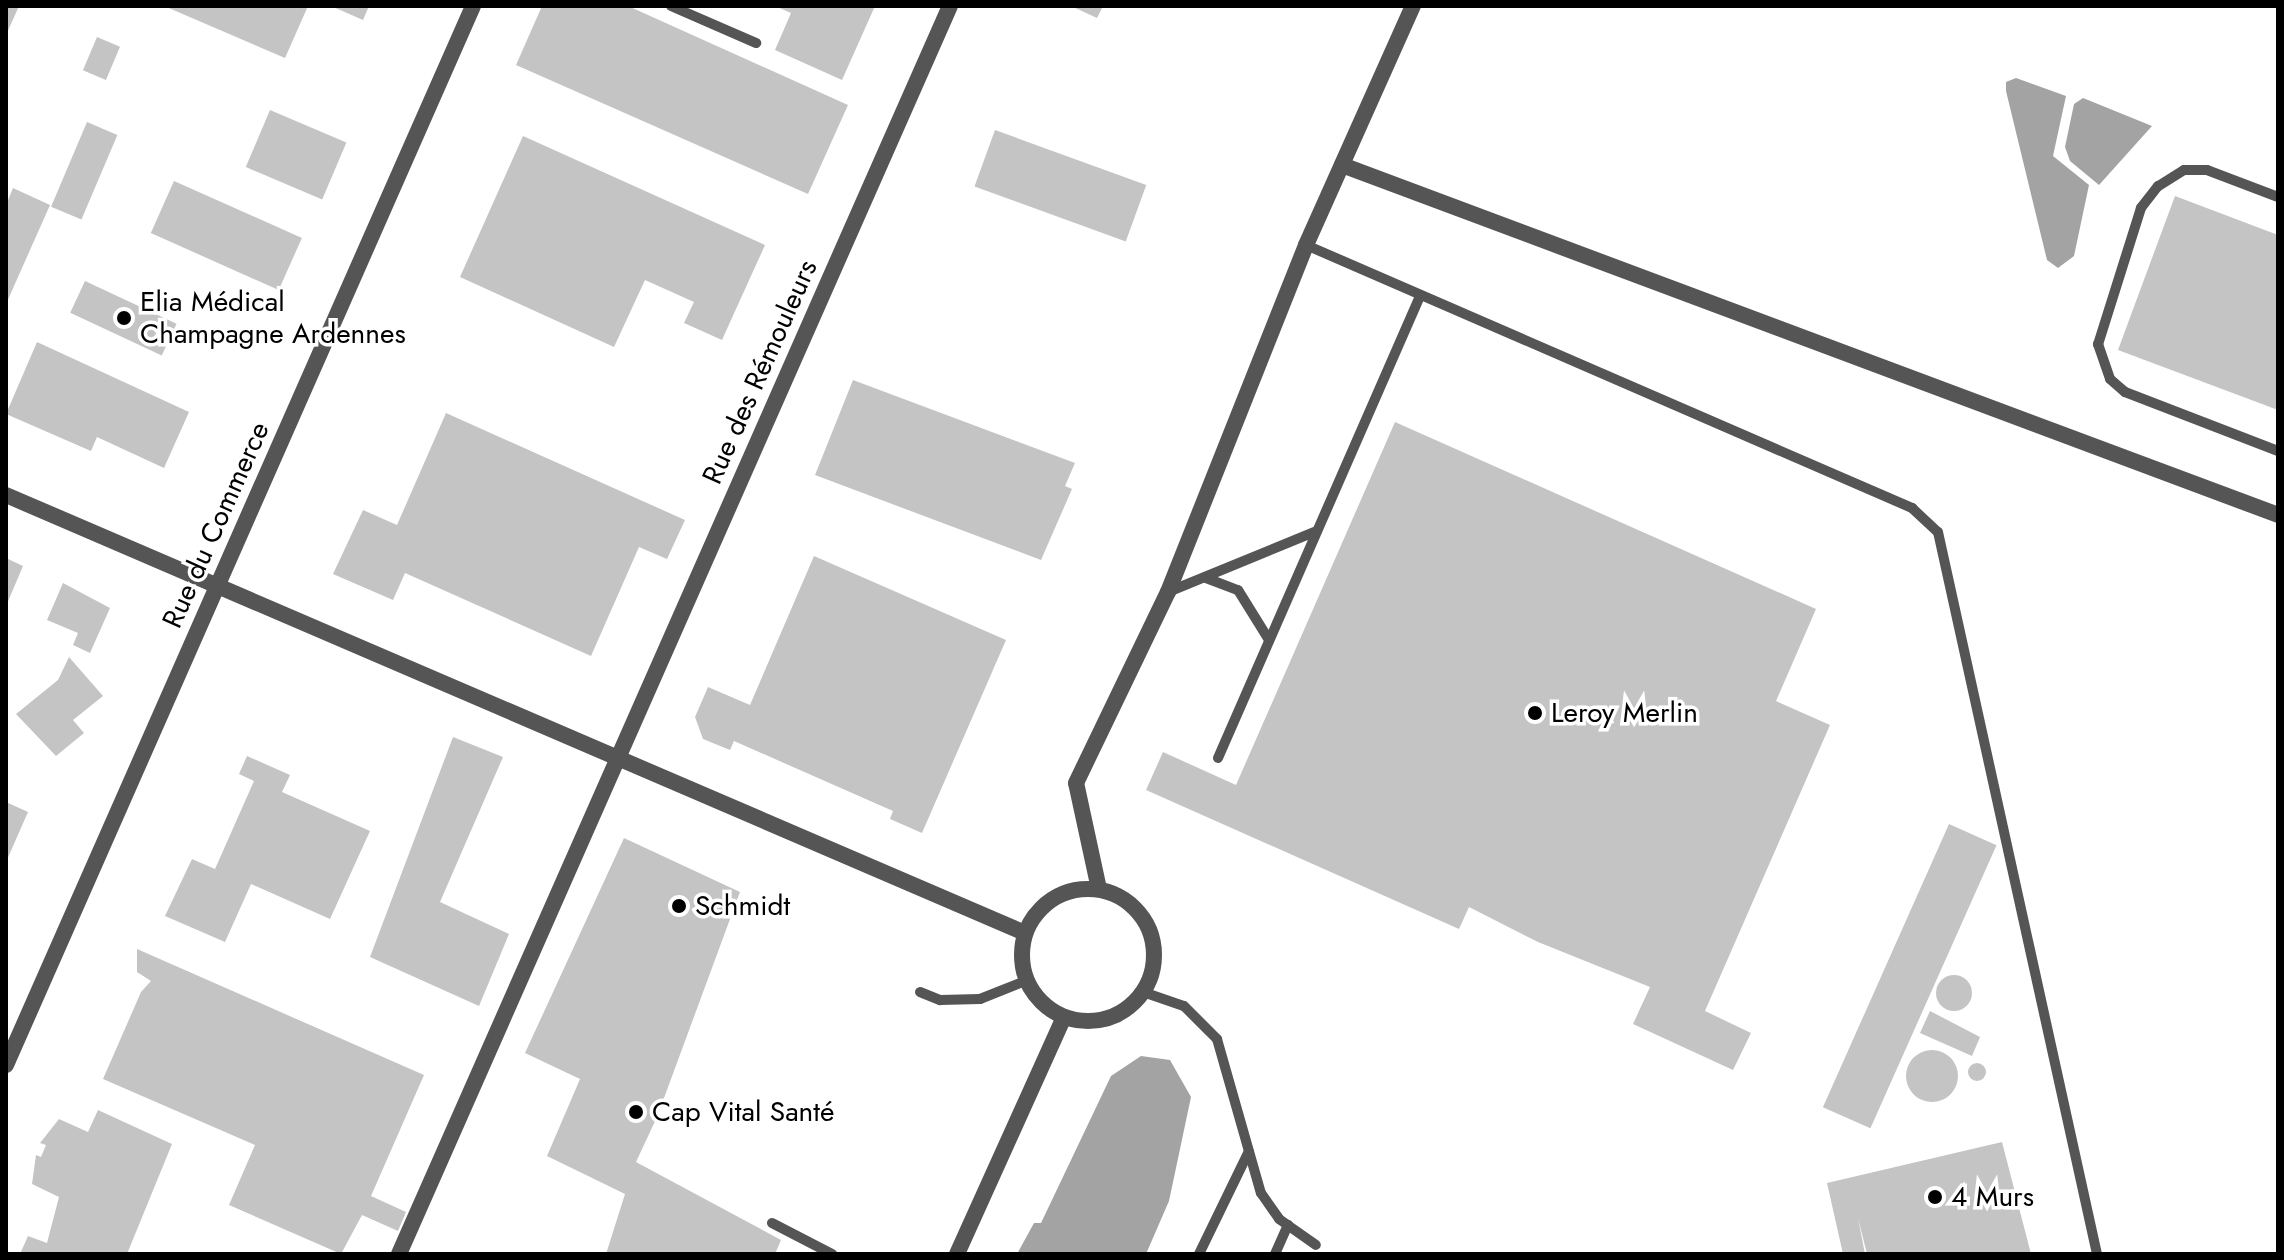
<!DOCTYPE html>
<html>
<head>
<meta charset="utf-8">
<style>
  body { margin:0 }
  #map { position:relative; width:2284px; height:1260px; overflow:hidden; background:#fff; font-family:Jost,sans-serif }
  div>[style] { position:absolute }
  .water>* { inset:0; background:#a3a3a3 }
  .building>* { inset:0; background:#c4c4c4; transform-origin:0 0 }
  .round { border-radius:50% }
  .lane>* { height:10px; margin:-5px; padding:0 5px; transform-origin:5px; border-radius:5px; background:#555 }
  .street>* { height:16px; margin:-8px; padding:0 8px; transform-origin:8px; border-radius:8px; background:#555 }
  .street>.ring { margin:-8px; padding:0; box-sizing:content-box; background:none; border:16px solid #555; border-radius:50% }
  .dots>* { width:22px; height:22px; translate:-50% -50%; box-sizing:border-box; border:4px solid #fff; border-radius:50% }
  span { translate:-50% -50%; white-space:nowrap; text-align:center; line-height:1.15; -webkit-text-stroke:7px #fff; paint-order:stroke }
  .poi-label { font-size:28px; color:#000 }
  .left { translate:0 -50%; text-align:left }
  .street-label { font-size:28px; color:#000 }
  .frame { position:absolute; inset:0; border:8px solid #000; pointer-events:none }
</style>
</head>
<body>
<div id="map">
  <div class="water">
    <i style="clip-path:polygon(2016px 78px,2066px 96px,2053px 156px,2089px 185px,2074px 256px,2058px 268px,2047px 260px,2006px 91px,2006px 82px)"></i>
    <i style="clip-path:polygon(2083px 98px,2152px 126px,2099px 185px,2070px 161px,2065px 147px,2074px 104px)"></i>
    <i style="clip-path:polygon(1141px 1056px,1170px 1060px,1191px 1097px,1169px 1201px,1146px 1254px,1017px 1254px,1034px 1223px,1041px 1223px,1111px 1076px)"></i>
  </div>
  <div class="building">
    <i style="clip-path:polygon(6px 6px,19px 6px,6px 35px)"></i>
    <i style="clip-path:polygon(164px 6px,308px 6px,285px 58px)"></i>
    <i style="clip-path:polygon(331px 6px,369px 6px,363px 20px)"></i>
    <i style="clip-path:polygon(542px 6px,628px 6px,848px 105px,808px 194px,516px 65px)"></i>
    <i style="clip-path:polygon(775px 6px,875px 6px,842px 80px,775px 50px,791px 13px)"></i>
    <i style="clip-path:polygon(1071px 6px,1103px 6px,1097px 18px)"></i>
    <i style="left:97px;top:37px;width:25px;height:36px;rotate:23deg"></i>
    <i style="left:270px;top:110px;width:83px;height:62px;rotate:23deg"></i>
    <i style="left:87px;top:122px;width:33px;height:92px;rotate:23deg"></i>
    <i style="left:995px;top:130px;width:161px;height:60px;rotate:20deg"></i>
    <i style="clip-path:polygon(523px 136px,765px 245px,722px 340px,684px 323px,694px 302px,645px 280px,614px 347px,460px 277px)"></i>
    <i style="left:174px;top:181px;width:140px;height:57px;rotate:24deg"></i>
    <i style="clip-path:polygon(13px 188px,50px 205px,6px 304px,6px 205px)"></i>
    <i style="clip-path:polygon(2175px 196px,2278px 235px,2278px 410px,2118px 350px)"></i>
    <i style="left:85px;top:281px;width:101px;height:35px;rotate:25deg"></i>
    <i style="clip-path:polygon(37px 342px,189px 412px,164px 468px,97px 437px,91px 451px,6px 414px)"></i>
    <i style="clip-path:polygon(853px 380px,1075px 463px,1065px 486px,1072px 489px,1041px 560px,815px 475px)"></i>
    <i style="clip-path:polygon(446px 413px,685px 520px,667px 559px,639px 547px,591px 656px,405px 573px,393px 600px,333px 574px,363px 510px,397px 525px)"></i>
    <i style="clip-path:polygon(1395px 422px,1816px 609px,1776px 701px,1830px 725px,1705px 1011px,1751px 1033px,1733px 1070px,1633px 1024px,1650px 987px,1538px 942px,1469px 907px,1459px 929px,1146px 790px,1163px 752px,1236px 785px)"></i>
    <i style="clip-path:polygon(814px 556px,1006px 640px,922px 833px,890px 819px,893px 811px,734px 741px,730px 750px,703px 739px,695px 717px,708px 687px,750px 705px)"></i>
    <i style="clip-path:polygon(6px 558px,23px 566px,6px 606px)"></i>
    <i style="clip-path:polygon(63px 583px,110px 608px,90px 653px,73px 645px,78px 633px,47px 620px)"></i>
    <i style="clip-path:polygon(69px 657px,103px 696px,73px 720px,84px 733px,56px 756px,16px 714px,58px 680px)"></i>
    <i style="clip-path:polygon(453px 737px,503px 757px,440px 902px,509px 934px,479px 1006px,370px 957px)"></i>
    <i style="clip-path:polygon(247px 756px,290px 775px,282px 792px,370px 831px,330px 919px,251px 884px,225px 942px,165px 916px,192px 859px,215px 869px,254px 781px,239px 774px)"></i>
    <i style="clip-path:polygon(6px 802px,28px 812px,6px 862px)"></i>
    <i style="left:1949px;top:824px;width:52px;height:310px;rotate:24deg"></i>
    <i style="clip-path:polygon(624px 838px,740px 892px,657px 1117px,636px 1162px,781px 1240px,775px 1254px,606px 1254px,625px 1194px,547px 1156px,580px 1079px,525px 1053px)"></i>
    <i style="clip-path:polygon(137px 949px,424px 1075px,371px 1196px,406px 1212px,398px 1231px,362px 1215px,341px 1254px,229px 1205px,255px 1145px,103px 1079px,141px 992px,151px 981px,137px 972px)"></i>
    <i class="round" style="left:1936px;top:975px;width:36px;height:36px"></i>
    <i style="clip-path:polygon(1930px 1011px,1980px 1037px,1972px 1056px,1920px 1033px)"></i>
    <i class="round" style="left:1906px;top:1050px;width:52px;height:52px"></i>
    <i class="round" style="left:1968px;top:1063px;width:18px;height:18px"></i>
    <i style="clip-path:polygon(98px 1110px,172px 1144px,127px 1254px,20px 1254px,28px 1236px,47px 1243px,59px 1197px,32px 1184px,36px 1155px,41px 1157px,46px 1145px,40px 1143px,59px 1119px,88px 1132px)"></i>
    <i style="clip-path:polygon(2002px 1142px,2031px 1254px,1867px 1254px,1858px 1218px,1865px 1254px,1843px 1254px,1827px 1183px)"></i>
  </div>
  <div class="lane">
    <i style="left:671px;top:6px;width:93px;rotate:23.5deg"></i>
    <i style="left:2278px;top:197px;width:76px;rotate:-159.2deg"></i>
    <i style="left:2207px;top:170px;width:23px;rotate:180deg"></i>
    <i style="left:2184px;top:170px;width:31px;rotate:148deg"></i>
    <i style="left:2158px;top:186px;width:28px;rotate:128deg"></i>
    <i style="left:2141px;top:208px;width:143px;rotate:107.5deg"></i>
    <i style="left:2098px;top:344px;width:37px;rotate:71deg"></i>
    <i style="left:2110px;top:379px;width:20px;rotate:41deg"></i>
    <i style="left:2125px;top:392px;width:164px;rotate:21.1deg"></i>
    <i style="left:1306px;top:245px;width:661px;rotate:23.46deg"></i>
    <i style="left:1912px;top:508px;width:35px;rotate:43deg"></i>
    <i style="left:1938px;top:532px;width:739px;rotate:77.58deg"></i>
    <i style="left:1206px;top:578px;width:34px;rotate:21deg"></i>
    <i style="left:1238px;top:590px;width:59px;rotate:58.2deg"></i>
    <i style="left:1168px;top:592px;width:161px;rotate:-22.3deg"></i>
    <i style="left:1218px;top:758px;width:504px;rotate:-66.38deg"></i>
    <i style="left:920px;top:992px;width:22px;rotate:22deg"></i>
    <i style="left:940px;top:1000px;width:40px;rotate:-1.4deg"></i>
    <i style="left:980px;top:999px;width:52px;rotate:-21.6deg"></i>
    <i style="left:1143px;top:992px;width:43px;rotate:18.9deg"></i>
    <i style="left:1184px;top:1006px;width:47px;rotate:45deg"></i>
    <i style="left:1217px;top:1039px;width:160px;rotate:74.1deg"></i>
    <i style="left:1261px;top:1193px;width:32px;rotate:55deg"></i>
    <i style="left:1279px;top:1219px;width:45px;rotate:35.1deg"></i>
    <i style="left:772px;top:1223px;width:68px;rotate:27.3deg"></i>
    <i style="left:1199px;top:1254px;width:114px;rotate:-64.1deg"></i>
    <i style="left:1275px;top:1254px;width:32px;rotate:-66deg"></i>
  </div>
  <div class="street">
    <i style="left:1342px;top:165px;width:999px;rotate:20.5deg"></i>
    <i style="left:6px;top:495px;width:1109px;rotate:23.26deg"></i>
    <i style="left:1099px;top:889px;width:108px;rotate:-102.2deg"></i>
    <i style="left:1076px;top:783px;width:212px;rotate:-64.3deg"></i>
    <i style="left:1168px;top:592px;width:373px;rotate:-68.3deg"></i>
    <i style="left:1306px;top:245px;width:262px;rotate:-65.9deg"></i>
    <i class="ring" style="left:1022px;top:889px;width:116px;height:116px"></i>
    <i style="left:6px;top:1065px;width:1157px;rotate:-66.2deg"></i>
    <i style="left:399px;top:1254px;width:1364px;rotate:-66.18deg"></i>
    <i style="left:957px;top:1254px;width:260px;rotate:-65.7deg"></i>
  </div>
  <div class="dots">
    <i style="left:124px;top:318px;background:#000"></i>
    <i style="left:1535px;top:713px;background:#000"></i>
    <i style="left:679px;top:906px;background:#000"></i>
    <i style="left:636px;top:1112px;background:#000"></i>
    <i style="left:1935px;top:1197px;background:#000"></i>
  </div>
  <div class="poi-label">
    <span class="left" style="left:140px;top:318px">Elia Médical<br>Champagne Ardennes</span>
    <span class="left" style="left:1551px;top:713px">Leroy Merlin</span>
    <span class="left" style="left:695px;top:906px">Schmidt</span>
    <span class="left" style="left:652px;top:1112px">Cap Vital Santé</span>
    <span class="left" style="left:1951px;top:1197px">4 Murs</span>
  </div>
  <div class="street-label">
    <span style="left:760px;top:372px;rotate:-66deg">Rue des Rémouleurs</span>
    <span style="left:216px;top:525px;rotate:-66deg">Rue du Commerce</span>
  </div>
  <div class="frame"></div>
</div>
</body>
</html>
